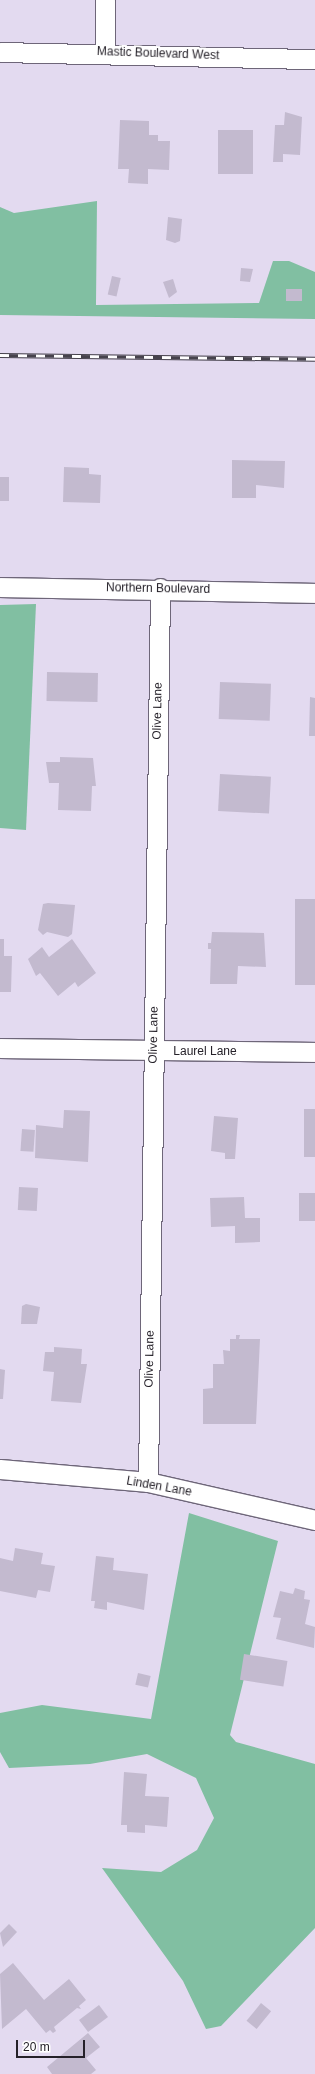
<!DOCTYPE html>
<html>
<head>
<meta charset="utf-8">
<style>
  body { margin:0 }
  #map { position:relative; width:315px; height:2074px; overflow:hidden; background:#e3daf0; font-family:Helvetica,sans-serif }
  div>[style] { position:absolute }
  .green>* { inset:0; background:#81bfa2 }
  .building>* { inset:0; background:#c3bacf; transform-origin:0 0 }
  .roads { filter:drop-shadow(1px 0 #6e6679) drop-shadow(-1px 0 #6e6679) drop-shadow(0 1px #6e6679) drop-shadow(0 -1px #6e6679) }
  .street>* { height:19px; margin:-9.5px; padding:0 9.5px; transform-origin:9.5px; border-radius:9.5px; background:#fff }
  .rail>* { height:4.5px; margin-top:-2.25px; transform-origin:0; background:repeating-linear-gradient(90deg,#fff 0 9px,#46424c 0 18px); box-sizing:border-box; border-block:1px solid #46424c }
  span { translate:-50% -50%; white-space:nowrap; text-align:center; line-height:1.15; -webkit-text-stroke:4px #fff; paint-order:stroke }
  .street-label { font-size:12px; color:#252129 }
  .scale { position:absolute; left:16px; top:2040px; width:69px; height:18px; box-sizing:border-box; border:2px solid #252129; border-top:0; padding-left:5px; font-size:12px; line-height:14px; white-space:nowrap; color:#252129; -webkit-text-stroke:3px #fff; paint-order:stroke }
</style>
</head>
<body>
<div id="map">
  <div class="green">
    <i style="clip-path:polygon(97px 201px,96px 305px,259px 303px,273px 261px,289px 261px,315px 272px,315px 319px,0 315px,0 207px,14px 213px)"></i>
    <i style="clip-path:polygon(36px 604px,26px 830px,0 828px,0 605px)"></i>
    <i style="clip-path:polygon(189px 1513px,278px 1541px,230px 1735px,236px 1742px,315px 1764px,315px 1928px,221px 2026px,206px 2029px,183px 1981px,102px 1868px,161px 1872px,197px 1850px,214px 1818px,196px 1778px,147px 1754px,90px 1764px,9px 1768px,0 1752px,0 1713px,42px 1705px,151px 1719px)"></i>
  </div>
  <div class="building">
    <i style="clip-path:polygon(285px 112px,302px 117px,300px 155px,283px 154px,283px 162px,273px 162px,275px 125px,284px 125px)"></i>
    <i style="clip-path:polygon(120px 120px,149px 121px,149px 135px,158px 135px,158px 141px,170px 141px,169px 170px,148px 169px,148px 184px,128px 183px,129px 169px,118px 169px)"></i>
    <i style="left:218px;top:130px;width:35px;height:44px"></i>
    <i style="clip-path:polygon(168px 217px,182px 219px,180px 241px,175px 243px,166px 240px)"></i>
    <i style="clip-path:polygon(241px 268px,253px 269px,250px 282px,240px 281px)"></i>
    <i style="left:112px;top:276px;width:9px;height:19px;rotate:13deg"></i>
    <i style="clip-path:polygon(173px 279px,177px 292px,169px 298px,163px 282px)"></i>
    <i style="left:286px;top:289px;width:16px;height:12px"></i>
    <i style="clip-path:polygon(232px 460px,285px 461px,284px 488px,256px 485px,256px 498px,232px 498px)"></i>
    <i style="clip-path:polygon(64px 467px,89px 468px,89px 474px,101px 475px,100px 503px,63px 502px)"></i>
    <i style="left:0;top:477px;width:9px;height:24px"></i>
    <i style="left:47px;top:672px;width:51px;height:29px;rotate:1deg"></i>
    <i style="left:220px;top:682px;width:51px;height:37px;rotate:2deg"></i>
    <i style="clip-path:polygon(310px 697px,315px 698px,315px 736px,309px 736px)"></i>
    <i style="clip-path:polygon(60px 757px,93px 758px,96px 786px,92px 786px,91px 811px,58px 810px,59px 783px,49px 783px,46px 762px,60px 762px)"></i>
    <i style="left:220px;top:774px;width:51px;height:37px;rotate:3deg"></i>
    <i style="left:295px;top:899px;width:20px;height:86px"></i>
    <i style="clip-path:polygon(48px 903px,75px 905px,72px 934px,68px 937px,47px 932px,43px 935px,38px 930px,43px 904px)"></i>
    <i style="clip-path:polygon(212px 932px,264px 933px,266px 967px,238px 966px,237px 984px,210px 984px,211px 949px,208px 949px,208px 943px,211px 943px)"></i>
    <i style="clip-path:polygon(0 939px,4px 939px,4px 956px,12px 956px,11px 992px,0 992px)"></i>
    <i style="clip-path:polygon(72px 939px,96px 973px,78px 987px,75px 982px,58px 996px,40px 973px,36px 976px,28px 959px,42px 947px,49px 957px)"></i>
    <i style="left:304px;top:1109px;width:11px;height:48px"></i>
    <i style="clip-path:polygon(64px 1110px,90px 1111px,88px 1162px,35px 1158px,36px 1125px,63px 1128px)"></i>
    <i style="clip-path:polygon(214px 1116px,238px 1118px,235px 1159px,225px 1159px,225px 1153px,211px 1151px)"></i>
    <i style="left:22px;top:1129px;width:13px;height:22px;rotate:4deg"></i>
    <i style="left:19px;top:1187px;width:19px;height:23px;rotate:3deg"></i>
    <i style="left:299px;top:1193px;width:16px;height:28px"></i>
    <i style="clip-path:polygon(244px 1197px,245px 1218px,260px 1218px,260px 1242px,235px 1243px,235px 1226px,211px 1227px,210px 1198px)"></i>
    <i style="clip-path:polygon(26px 1304px,40px 1307px,37px 1324px,21px 1324px,22px 1306px)"></i>
    <i style="clip-path:polygon(236px 1335px,240px 1335px,239px 1339px,260px 1339px,256px 1424px,203px 1424px,203px 1389px,213px 1388px,213px 1364px,224px 1364px,223px 1350px,230px 1351px,230px 1339px,236px 1339px)"></i>
    <i style="clip-path:polygon(54px 1347px,82px 1349px,81px 1364px,87px 1364px,81px 1403px,51px 1401px,54px 1372px,43px 1371px,45px 1352px,54px 1352px)"></i>
    <i style="clip-path:polygon(0 1369px,5px 1370px,3px 1399px,0 1399px)"></i>
    <i style="clip-path:polygon(15px 1548px,43px 1553px,41px 1564px,55px 1566px,50px 1592px,38px 1590px,36px 1598px,0 1591px,0 1558px,13px 1561px)"></i>
    <i style="clip-path:polygon(96px 1556px,114px 1558px,113px 1570px,148px 1574px,144px 1610px,107px 1602px,107px 1610px,94px 1608px,95px 1601px,91px 1601px)"></i>
    <i style="clip-path:polygon(295px 1588px,305px 1591px,304px 1599px,310px 1600px,305px 1624px,315px 1627px,314px 1648px,276px 1639px,281px 1618px,273px 1617px,280px 1591px,293px 1594px)"></i>
    <i style="left:244px;top:1654px;width:44px;height:26px;rotate:9deg"></i>
    <i style="left:138px;top:1673px;width:13px;height:12px;rotate:13deg"></i>
    <i style="clip-path:polygon(124px 1772px,147px 1774px,145px 1796px,169px 1797px,167px 1827px,145px 1825px,145px 1833px,127px 1832px,127px 1825px,121px 1825px)"></i>
    <i style="clip-path:polygon(9px 1924px,17px 1932px,3px 1947px,0 1933px)"></i>
    <i style="clip-path:polygon(13px 1963px,44px 2000px,69px 1979px,86px 2000px,79px 2006px,81px 2009px,77px 2008px,54px 2027px,56px 2031px,53px 2033px,50px 2030px,46px 2033px,26px 2009px,2px 2029px,0 1974px)"></i>
    <i style="left:261px;top:2003px;width:13px;height:23px;rotate:39deg"></i>
    <i style="left:99px;top:2005px;width:15px;height:25px;rotate:53deg"></i>
    <i style="clip-path:polygon(88px 2033px,100px 2047px,86px 2058px,96px 2070px,91px 2074px,52px 2074px,47px 2067px)"></i>
  </div>
  <div class="roads">
    <div class="street">
      <i style="left:0;top:52px;width:315px;rotate:1.3deg"></i>
      <i style="left:105px;top:52px;width:52px;rotate:-90deg"></i>
      <i style="left:0;top:587px;width:315px;rotate:1.1deg"></i>
      <i style="left:0;top:1048px;width:315px;rotate:0.7deg"></i>
      <i style="left:0;top:1469px;width:149px;rotate:5deg"></i>
      <i style="left:148px;top:1482px;width:171px;rotate:12.8deg"></i>
      <i style="left:148px;top:1482px;width:894px;rotate:-89.23deg"></i>
    </div>
  </div>
  <div class="rail">
    <i style="left:0;top:355px;width:315px;rotate:0.7deg"></i>
  </div>
  <div class="street-label">
    <span style="left:158px;top:54px;rotate:2deg">Mastic Boulevard West</span>
    <span style="left:158px;top:589px;rotate:1deg">Northern Boulevard</span>
    <span style="left:158px;top:711px;rotate:-89deg">Olive Lane</span>
    <span style="left:154px;top:1035px;rotate:-89deg">Olive Lane</span>
    <span style="left:205px;top:1052px">Laurel Lane</span>
    <span style="left:150px;top:1359px;rotate:-89deg">Olive Lane</span>
    <span style="left:159px;top:1487px;rotate:10deg">Linden Lane</span>
  </div>
  <div class="scale">20 m</div>
</div>
</body>
</html>
